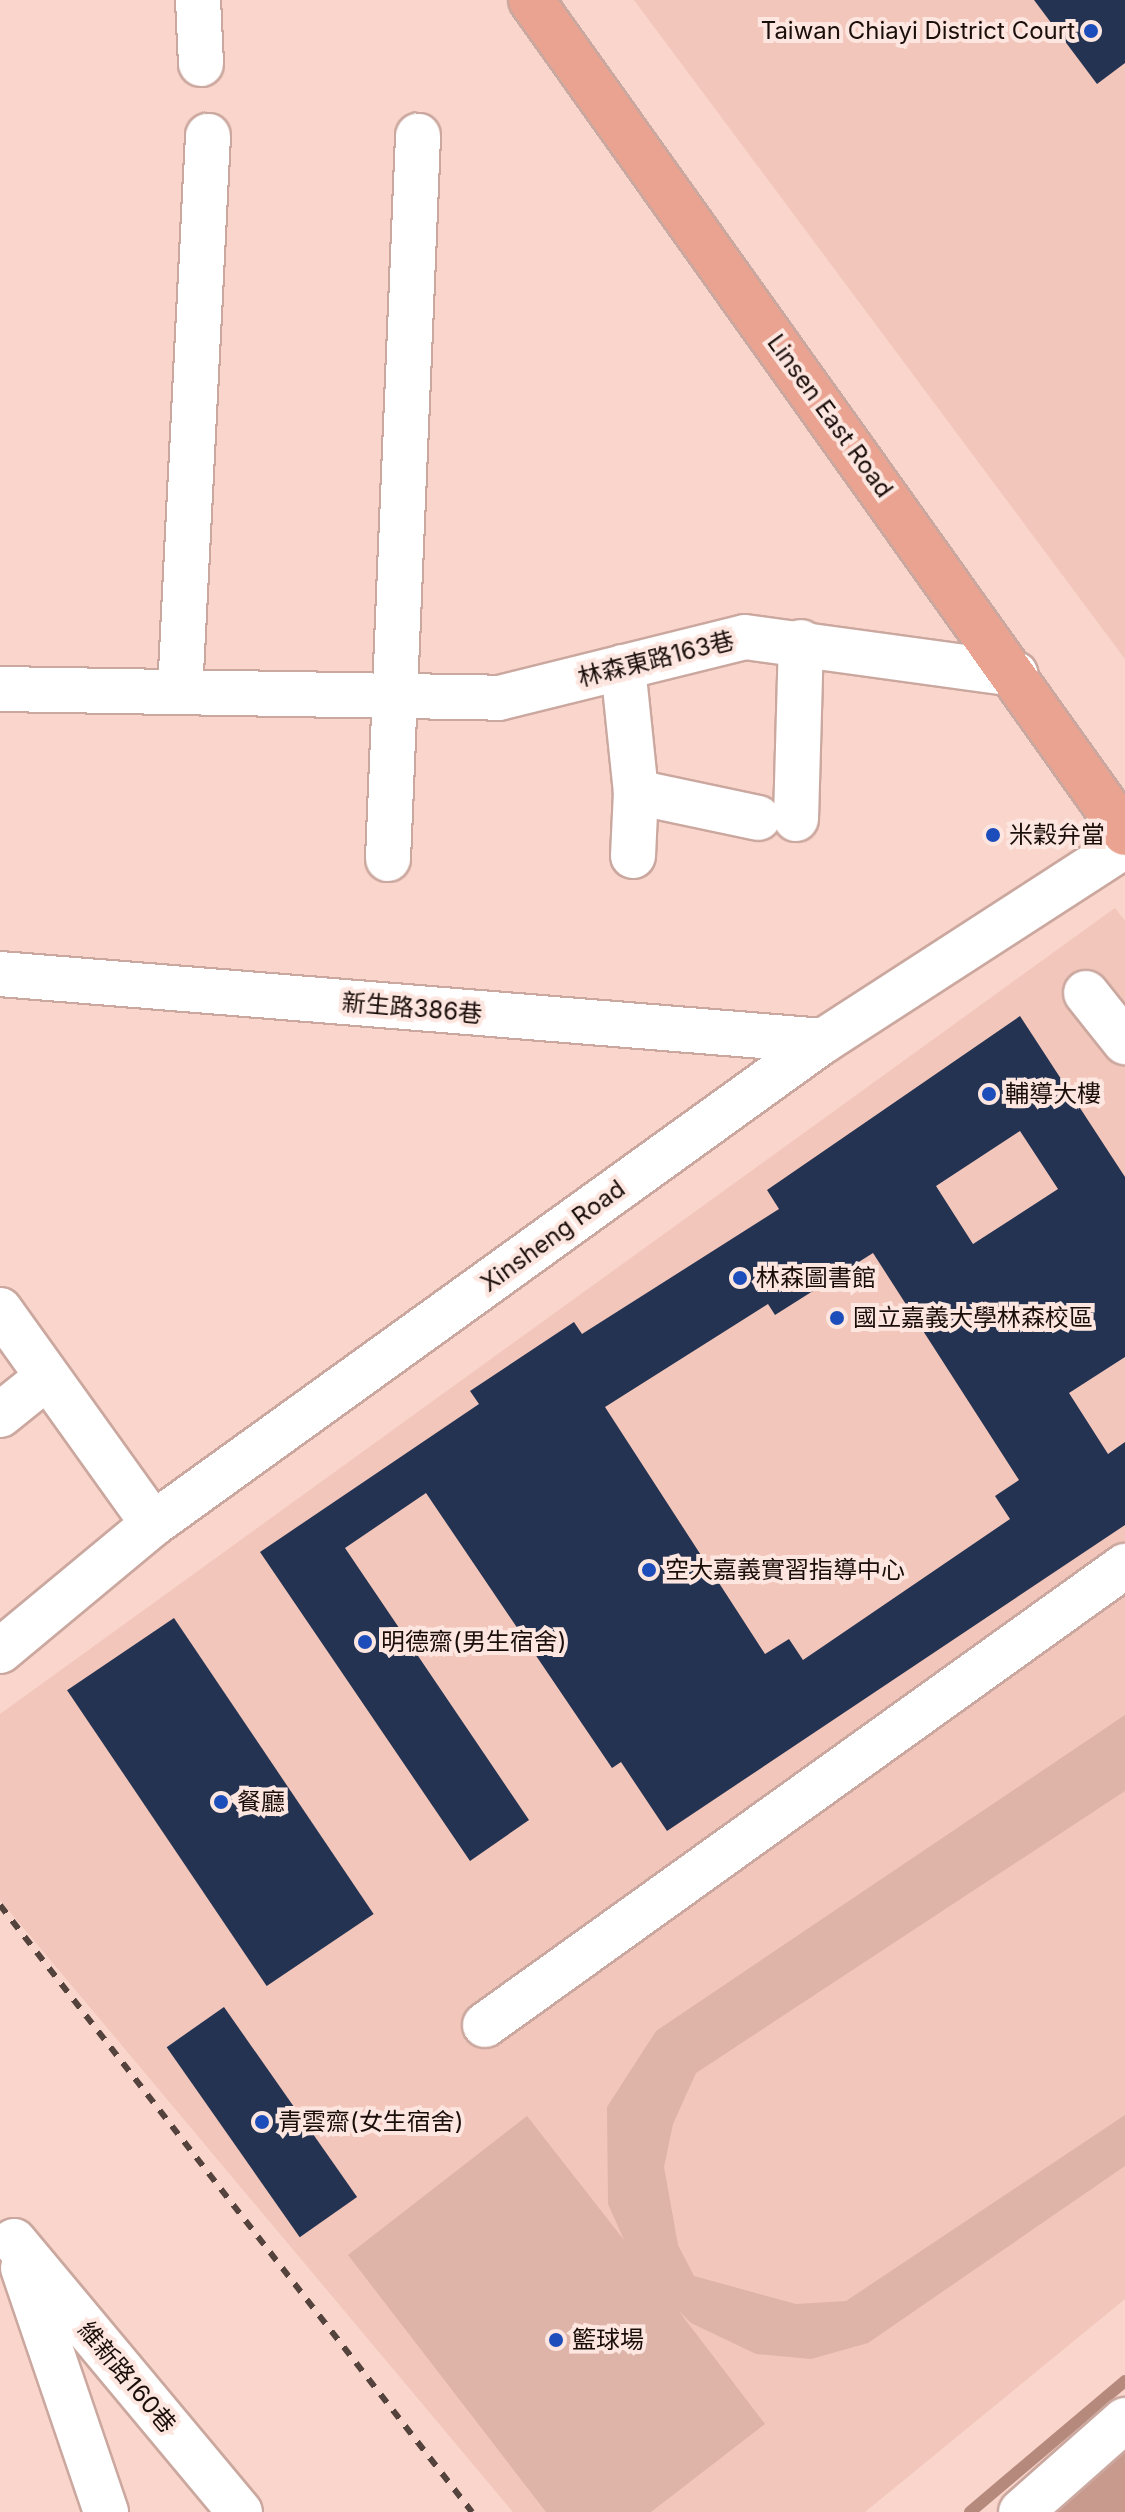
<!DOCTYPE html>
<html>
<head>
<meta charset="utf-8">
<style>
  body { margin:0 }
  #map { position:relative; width:1125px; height:2512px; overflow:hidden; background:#fad5cb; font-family:Inter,"Noto Sans TC",sans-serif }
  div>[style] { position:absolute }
  .built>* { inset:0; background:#f2c6ba }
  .green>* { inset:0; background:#dfb4a8 }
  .forest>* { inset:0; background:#c89a8d }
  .stream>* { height:12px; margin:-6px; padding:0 6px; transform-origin:6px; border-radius:6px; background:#b6897d }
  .building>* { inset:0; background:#243352; transform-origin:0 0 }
  .roads { filter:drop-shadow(2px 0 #cba89f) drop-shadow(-2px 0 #cba89f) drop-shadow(0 2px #cba89f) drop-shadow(0 -2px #cba89f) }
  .minor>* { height:44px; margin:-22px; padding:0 22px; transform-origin:22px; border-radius:22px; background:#fff }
  .major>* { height:44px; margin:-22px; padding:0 22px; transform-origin:22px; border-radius:22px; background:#e9a390 }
  .rail>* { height:6px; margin-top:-3px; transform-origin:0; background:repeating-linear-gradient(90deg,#54423d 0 10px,transparent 0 20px) }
  .dots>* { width:22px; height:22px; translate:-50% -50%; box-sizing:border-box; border:4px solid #fde6e0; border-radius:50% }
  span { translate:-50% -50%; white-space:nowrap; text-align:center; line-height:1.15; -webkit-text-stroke:8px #fde6e0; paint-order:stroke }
  .poi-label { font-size:24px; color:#1a0e0b }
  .right { translate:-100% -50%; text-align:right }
  .left { translate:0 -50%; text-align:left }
  .street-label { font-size:24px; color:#1a0e0b }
</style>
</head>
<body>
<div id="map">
  <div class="built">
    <i style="clip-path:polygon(634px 0,1125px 0,1125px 659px)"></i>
    <i style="clip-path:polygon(1115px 908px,1125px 921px,1125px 2299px,865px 2512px,513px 2512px,0 1900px,0 1714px)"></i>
  </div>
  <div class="green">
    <i style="clip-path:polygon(1125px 1715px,1125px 1791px,696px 2073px,673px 2124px,664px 2167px,678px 2245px,694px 2276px,796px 2304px,846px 2301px,1125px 2115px,1125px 2166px,868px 2343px,811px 2359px,756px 2354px,691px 2323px,678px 2310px,765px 2424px,651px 2512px,546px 2512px,348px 2255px,527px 2116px,624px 2240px,608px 2204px,607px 2107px,656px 2031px)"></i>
  </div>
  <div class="forest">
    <i style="clip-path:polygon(1125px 2446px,1125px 2512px,1050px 2512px)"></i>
  </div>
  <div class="stream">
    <i style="left:970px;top:2512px;width:203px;rotate:-40.2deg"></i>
  </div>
  <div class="building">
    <i style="clip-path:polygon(1034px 0,1125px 0,1125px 63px,1097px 84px)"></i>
    <i style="clip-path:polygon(evenodd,1020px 1016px,1125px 1177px,1125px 1357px,1069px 1393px,1108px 1454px,1125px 1442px,1125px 1525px,667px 1831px,621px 1762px,612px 1768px,426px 1493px,345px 1548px,529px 1820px,470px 1861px,260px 1552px,479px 1404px,470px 1391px,574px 1322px,582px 1334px,779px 1209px,767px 1190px,1020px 1016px,1020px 1131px,1058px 1189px,973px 1244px,936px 1186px,1020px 1131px,1020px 1016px,873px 1253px,1019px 1480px,995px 1496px,1010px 1519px,803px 1660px,789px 1639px,765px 1654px,605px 1407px,768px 1304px,775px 1315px,873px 1253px)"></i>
    <i style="left:174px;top:1618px;width:357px;height:129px;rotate:56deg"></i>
    <i style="left:224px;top:2007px;width:232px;height:70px;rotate:55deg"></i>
  </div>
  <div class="roads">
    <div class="minor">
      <i style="left:198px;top:0;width:64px;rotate:87.3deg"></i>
      <i style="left:623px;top:667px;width:126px;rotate:84.1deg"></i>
      <i style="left:636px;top:792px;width:64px;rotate:92.7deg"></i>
      <i style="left:0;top:689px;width:499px;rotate:1deg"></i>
      <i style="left:499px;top:698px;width:253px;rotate:-13.9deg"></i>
      <i style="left:745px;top:637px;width:273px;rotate:7.8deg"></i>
      <i style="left:180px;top:692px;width:557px;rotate:-87.12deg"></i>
      <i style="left:636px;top:792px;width:125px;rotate:12deg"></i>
      <i style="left:796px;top:819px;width:177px;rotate:-88.4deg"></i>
      <i style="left:388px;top:859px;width:724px;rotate:-87.62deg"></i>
      <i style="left:0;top:974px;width:826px;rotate:4.65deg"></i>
      <i style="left:1086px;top:993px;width:63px;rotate:51.5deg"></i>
      <i style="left:0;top:1310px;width:263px;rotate:54.4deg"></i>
      <i style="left:0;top:1415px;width:59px;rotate:-38.8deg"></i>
      <i style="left:0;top:1651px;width:199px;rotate:-39.7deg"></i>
      <i style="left:153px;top:1524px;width:826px;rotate:-35.79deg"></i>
      <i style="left:823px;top:1041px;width:359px;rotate:-32.9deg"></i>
      <i style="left:485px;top:2025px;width:788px;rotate:-35.65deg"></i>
      <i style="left:14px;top:2241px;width:353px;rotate:50.2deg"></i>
      <i style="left:23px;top:2268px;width:258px;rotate:71.2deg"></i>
      <i style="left:1021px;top:2512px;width:139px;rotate:-41.5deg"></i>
    </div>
    <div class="major">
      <i style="left:531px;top:0;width:1023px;rotate:54.51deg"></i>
    </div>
  </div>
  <div class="rail">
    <i style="left:0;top:1905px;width:769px;rotate:52.13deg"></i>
  </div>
  <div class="dots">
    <i style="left:1091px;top:31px;background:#1d4dba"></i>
    <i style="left:993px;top:835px;background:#1d4dba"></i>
    <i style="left:989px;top:1094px;background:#1d4dba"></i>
    <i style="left:740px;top:1278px;background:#1d4dba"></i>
    <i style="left:837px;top:1318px;background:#1d4dba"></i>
    <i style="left:649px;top:1570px;background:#1d4dba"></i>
    <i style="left:365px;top:1642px;background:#1d4dba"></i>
    <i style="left:221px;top:1802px;background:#1d4dba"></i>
    <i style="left:262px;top:2122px;background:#1d4dba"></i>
    <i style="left:556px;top:2340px;background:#1d4dba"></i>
  </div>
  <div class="poi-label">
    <span class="right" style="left:1075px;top:31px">Taiwan Chiayi District Court</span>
    <span class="left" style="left:1009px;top:835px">米穀弁當</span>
    <span class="left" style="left:1005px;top:1094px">輔導大樓</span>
    <span class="left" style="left:756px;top:1278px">林森圖書館</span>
    <span class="left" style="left:853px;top:1318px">國立嘉義大學林森校區</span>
    <span class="left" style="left:665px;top:1570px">空大嘉義實習指導中心</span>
    <span class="left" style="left:381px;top:1642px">明德齋(男生宿舍)</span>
    <span class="left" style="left:237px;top:1802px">餐廳</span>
    <span class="left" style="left:278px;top:2122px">青雲齋(女生宿舍)</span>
    <span class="left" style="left:572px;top:2340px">籃球場</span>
  </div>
  <div class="street-label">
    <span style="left:830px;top:416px;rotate:54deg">Linsen East Road</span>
    <span style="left:656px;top:659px;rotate:-14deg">林森東路163巷</span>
    <span style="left:412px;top:1008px;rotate:5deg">新生路386巷</span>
    <span style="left:553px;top:1236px;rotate:-36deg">Xinsheng Road</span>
    <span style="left:127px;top:2377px;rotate:50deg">維新路160巷</span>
  </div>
</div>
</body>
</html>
